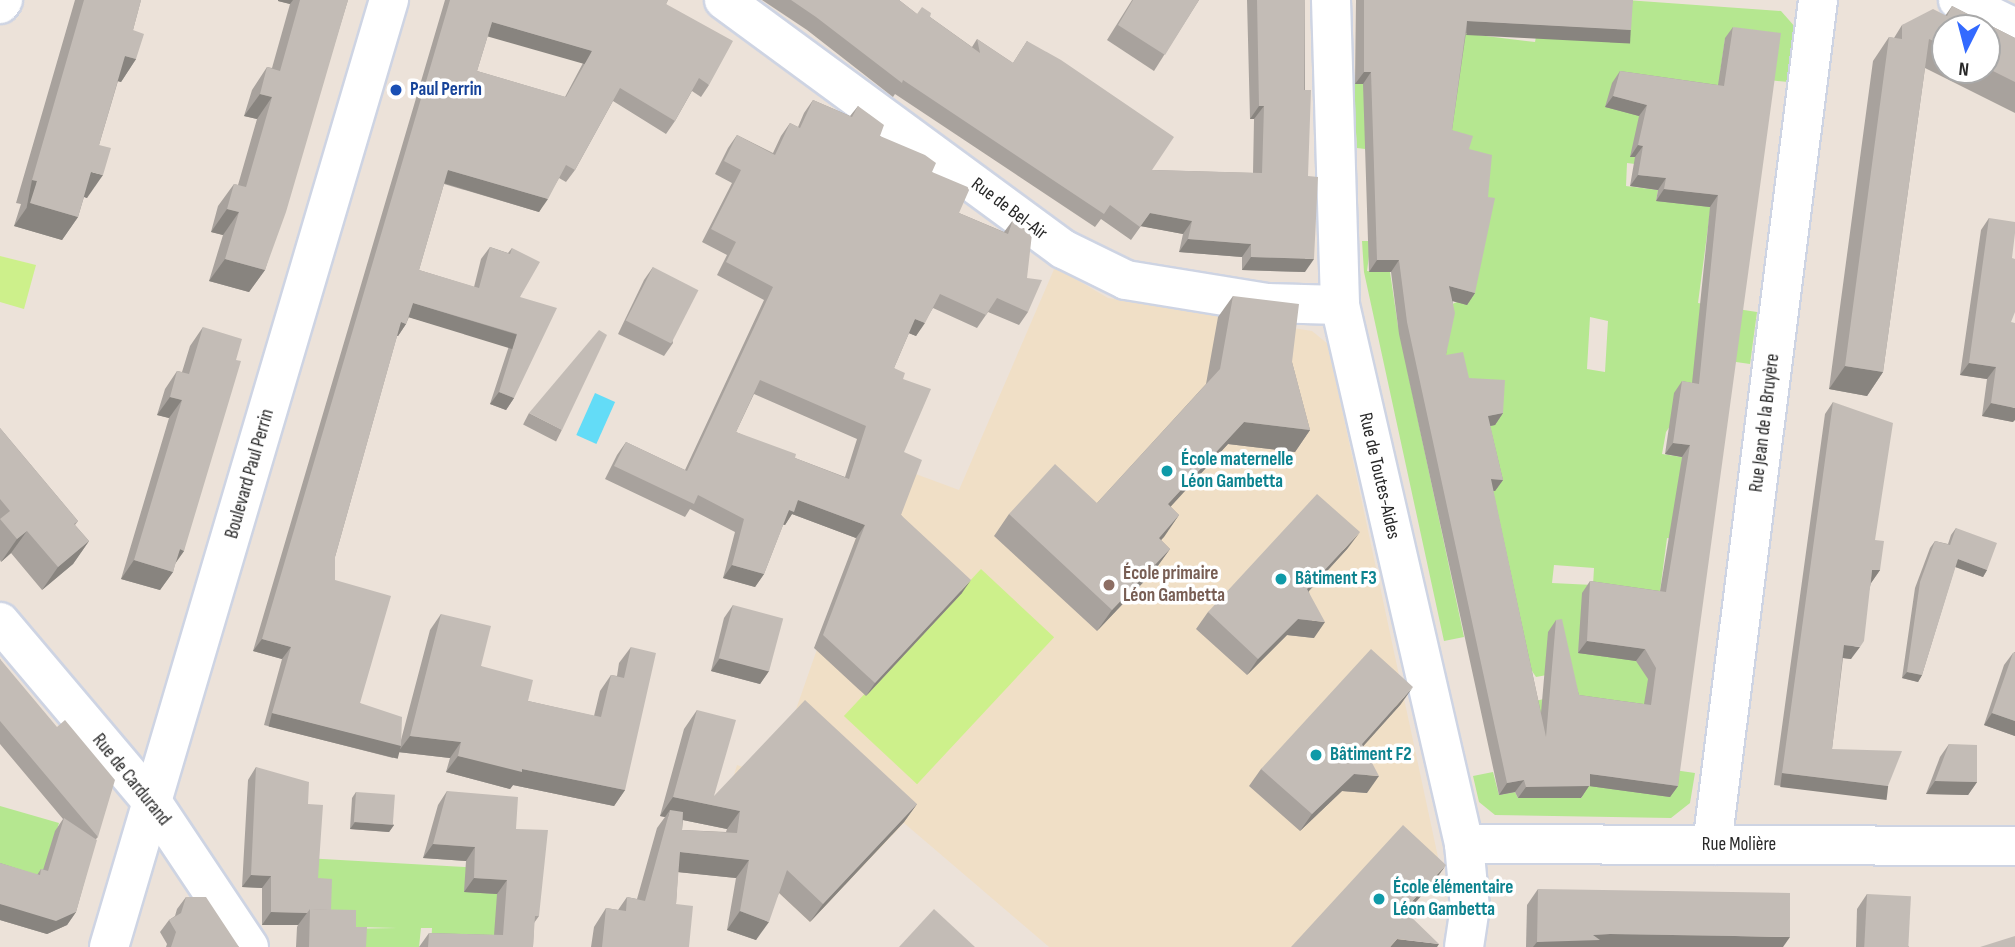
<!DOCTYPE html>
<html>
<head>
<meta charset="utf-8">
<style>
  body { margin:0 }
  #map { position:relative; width:2015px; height:947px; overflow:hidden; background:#ece2d9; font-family:"Sofia Sans Condensed",sans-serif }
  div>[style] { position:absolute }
  .education>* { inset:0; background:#f0dfc6 }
  .green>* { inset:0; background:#b5e790 }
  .pitch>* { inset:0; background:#cdf08b; transform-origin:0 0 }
  .water>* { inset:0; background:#63dcf7; transform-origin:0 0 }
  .roads { filter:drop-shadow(2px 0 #ced4e3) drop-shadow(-2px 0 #ced4e3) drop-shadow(0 2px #ced4e3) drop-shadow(0 -2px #ced4e3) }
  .minor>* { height:38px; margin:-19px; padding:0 19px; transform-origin:19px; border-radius:19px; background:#fff }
  .tertiary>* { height:38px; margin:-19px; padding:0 19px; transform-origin:19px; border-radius:19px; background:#fff }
  .wall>* { inset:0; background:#a8a29d; transform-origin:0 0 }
  .shaded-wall>* { inset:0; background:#88847f; transform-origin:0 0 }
  .building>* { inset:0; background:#c3bcb6; transform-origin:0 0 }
  .dots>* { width:19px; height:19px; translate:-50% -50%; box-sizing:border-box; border:4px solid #fff; border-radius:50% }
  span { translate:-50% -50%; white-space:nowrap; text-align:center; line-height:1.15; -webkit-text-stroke:7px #fff; paint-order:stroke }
  .transit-label { font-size:19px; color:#164399; font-weight:700 }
  .left { translate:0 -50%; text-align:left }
  .street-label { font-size:19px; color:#282828 }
  .culture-label { font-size:19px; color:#0d838f; font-weight:700 }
  .education-label { font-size:19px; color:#785e54; font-weight:700 }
  .north { position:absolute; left:1931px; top:14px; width:70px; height:70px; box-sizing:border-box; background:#fff; border:2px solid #a9a9a9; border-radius:50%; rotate:186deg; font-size:19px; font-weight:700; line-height:28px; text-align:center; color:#282828 }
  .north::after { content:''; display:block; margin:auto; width:24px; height:32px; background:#336aff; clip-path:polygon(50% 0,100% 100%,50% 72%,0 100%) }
</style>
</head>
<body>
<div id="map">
  <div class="education">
    <i style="clip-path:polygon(1055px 267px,1108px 298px,1312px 331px,1328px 344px,1441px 871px,1393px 927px,1412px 947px,1049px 947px,904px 823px,810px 922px,761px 876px,732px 782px,737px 765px,749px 769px,793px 718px,867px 506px,913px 473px,959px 490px)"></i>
  </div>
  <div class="green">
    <i style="clip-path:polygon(evenodd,1626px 0,1781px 11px,1796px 28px,1788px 82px,1768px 80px,1725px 39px,1720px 73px,1725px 74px,1701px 172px,1627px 163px,1626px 186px,1658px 190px,1656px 201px,1712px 197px,1698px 303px,1757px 312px,1750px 364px,1729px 361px,1691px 395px,1666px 432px,1662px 454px,1682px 457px,1676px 539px,1667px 538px,1650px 667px,1674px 770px,1695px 773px,1690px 803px,1671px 818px,1495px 815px,1479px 802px,1473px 776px,1493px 772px,1499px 795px,1515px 792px,1518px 798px,1582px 798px,1584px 753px,1521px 704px,1568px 694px,1563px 672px,1536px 677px,1532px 671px,1408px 373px,1464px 637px,1444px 641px,1364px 272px,1362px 241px,1371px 241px,1367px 271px,1390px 272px,1398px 326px,1457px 302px,1365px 149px,1357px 148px,1353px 84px,1397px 84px,1453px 32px,1535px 42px,1537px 31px,1626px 0,1590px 317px,1608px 321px,1605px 372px,1587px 369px,1590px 317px,1626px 0,1554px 565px,1594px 568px,1593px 585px,1552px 583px,1554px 565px)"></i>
    <i style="clip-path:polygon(0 806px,59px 823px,40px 884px,0 873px)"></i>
    <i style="clip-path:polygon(305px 858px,500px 869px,494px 947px,431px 947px,432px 928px,421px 928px,419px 947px,354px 947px,343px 929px,397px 928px,322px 926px)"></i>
  </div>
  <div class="pitch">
    <i style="clip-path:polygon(0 256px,36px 265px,24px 309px,0 302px)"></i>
    <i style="left:981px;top:569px;width:100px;height:201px;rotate:43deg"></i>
  </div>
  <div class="water">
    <i style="left:595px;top:393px;width:22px;height:46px;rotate:24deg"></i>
  </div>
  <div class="roads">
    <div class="minor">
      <i style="left:724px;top:0;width:421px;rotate:36.3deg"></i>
      <i style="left:1063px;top:249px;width:70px;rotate:26.2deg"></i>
      <i style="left:1126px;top:280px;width:143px;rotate:9.3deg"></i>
      <i style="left:1267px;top:303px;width:73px;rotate:1.6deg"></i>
      <i style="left:1331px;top:0;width:305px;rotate:88.3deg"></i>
      <i style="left:1340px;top:305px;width:553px;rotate:77.04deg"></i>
      <i style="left:1464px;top:844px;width:63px;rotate:84.6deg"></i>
      <i style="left:1470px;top:907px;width:40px;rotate:98.5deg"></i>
      <i style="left:1958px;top:0;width:64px;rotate:26.2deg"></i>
      <i style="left:0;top:4px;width:5px;rotate:-53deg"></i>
      <i style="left:0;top:622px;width:237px;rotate:49.8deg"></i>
      <i style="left:153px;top:803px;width:173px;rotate:56.3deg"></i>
      <i style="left:1464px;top:844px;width:551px;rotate:0.21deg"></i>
      <i style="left:1712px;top:845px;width:852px;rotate:-82.85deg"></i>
    </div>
    <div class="tertiary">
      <i style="left:109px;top:947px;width:988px;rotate:-73.53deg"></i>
    </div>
  </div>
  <div class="wall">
    <i style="clip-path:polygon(75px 0,141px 0,133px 30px,136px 59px,121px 82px,118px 81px,99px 145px,87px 198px,84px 197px,78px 217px,62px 240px,14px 226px,21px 204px,16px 203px)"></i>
    <i style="clip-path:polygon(278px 0,348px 0,265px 270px,249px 292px,209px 281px,223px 235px,211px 232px,218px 206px,234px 184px,238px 185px,257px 119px,244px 116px,252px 90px,267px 67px,272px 68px,290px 4px,278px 1px)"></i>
    <i style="clip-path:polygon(evenodd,445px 0,668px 0,666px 4px,709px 85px,701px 97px,692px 91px,675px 121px,666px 134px,613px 101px,575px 170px,566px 182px,559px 178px,539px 212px,444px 184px,419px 270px,474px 287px,481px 259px,490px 247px,508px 253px,512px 248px,520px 297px,514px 398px,506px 410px,490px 404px,509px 346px,409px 317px,406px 324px,398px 336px,397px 336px,335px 557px,335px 580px,360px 703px,401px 740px,430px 630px,441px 614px,481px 666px,528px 701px,594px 716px,600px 691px,611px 675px,617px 676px,619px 663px,631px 647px,625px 790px,614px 806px,513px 785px,510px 789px,446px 772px,450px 758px,398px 752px,399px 749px,393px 758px,264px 725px,282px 659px,253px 651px,445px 0,488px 35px,583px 63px,565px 97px,477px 71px,488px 35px)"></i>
    <i style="clip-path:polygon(762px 0,899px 0,917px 14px,930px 17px,972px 47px,977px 39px,1013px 63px,1027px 41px,1152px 170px,1253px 173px,1254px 119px,1250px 119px,1247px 0,1305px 0,1305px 272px,1242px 270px,1242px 257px,1179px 252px,1183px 234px,1141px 226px,1131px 240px,1101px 219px,1095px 227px,895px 94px,893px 97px,807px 30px)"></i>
    <i style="clip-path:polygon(1132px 0,1199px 0,1154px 71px,1107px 40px)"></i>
    <i style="clip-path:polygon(1356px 0,1633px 0,1623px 42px,1466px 33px,1452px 130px,1469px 149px,1475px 293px,1467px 305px,1453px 301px,1446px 355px,1503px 413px,1495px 425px,1490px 426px,1503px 480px,1495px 491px,1493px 491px,1541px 713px,1548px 632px,1556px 620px,1579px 695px,1644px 704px,1648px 679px,1636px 661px,1578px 653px,1582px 593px,1590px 581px,1660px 591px,1682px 457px,1665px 454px,1674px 393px,1682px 381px,1692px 383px,1710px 207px,1656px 201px,1658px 190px,1630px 186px,1635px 157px,1630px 157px,1639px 116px,1605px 107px,1612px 83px,1620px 71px,1718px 85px,1725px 38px,1733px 27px,1678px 786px,1670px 797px,1589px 786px,1581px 798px,1518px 798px,1515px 792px,1499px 795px,1399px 334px,1391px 272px,1369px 272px,1363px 84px,1355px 84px)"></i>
    <i style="clip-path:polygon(evenodd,1952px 6px,2015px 38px,2015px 113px,1925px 68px,1883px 372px,1867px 396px,1829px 389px,1873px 61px,1889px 37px,1894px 38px,1902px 25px,1945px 16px,1952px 6px,1945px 28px,1987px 28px,1987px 70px,1945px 70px,1945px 28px)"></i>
    <i style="clip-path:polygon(evenodd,813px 100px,850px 116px,858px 106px,880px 136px,932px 172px,959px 213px,1004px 232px,1013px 220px,1027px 278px,1028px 312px,1019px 325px,988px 312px,977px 328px,933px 308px,916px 336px,909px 333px,894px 368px,903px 379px,904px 452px,901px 515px,962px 593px,866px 696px,814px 648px,856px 538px,792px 514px,785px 525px,783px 525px,764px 574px,755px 587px,723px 578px,735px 532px,690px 509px,685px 517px,605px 479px,617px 455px,626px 442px,685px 470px,764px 300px,717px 275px,727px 255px,702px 242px,732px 183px,715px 174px,728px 148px,737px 135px,773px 153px,781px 136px,790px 123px,798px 127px,804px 113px,813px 100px,754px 394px,857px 439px,845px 477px,795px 458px,736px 432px,754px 394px)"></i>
    <i style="clip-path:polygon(1989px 218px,2012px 258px,2011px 322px,2013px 422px,1982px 416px,1987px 379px,1960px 375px,1981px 230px)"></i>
    <i style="clip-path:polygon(653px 267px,673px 343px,664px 356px,618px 334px,644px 280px)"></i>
    <i style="clip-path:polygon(1233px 296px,1292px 362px,1310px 430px,1295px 452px,1228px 444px,1170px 506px,1179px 515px,1161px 540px,1170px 549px,1154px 571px,1097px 631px,994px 536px,1009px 514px,1097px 503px,1206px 384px,1218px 317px)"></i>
    <i style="clip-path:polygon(203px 327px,184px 551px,175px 564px,173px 572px,160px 590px,121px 579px,169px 418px,157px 415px,165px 389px,177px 371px,182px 372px,190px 346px)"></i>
    <i style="clip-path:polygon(1833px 402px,1875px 540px,1880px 570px,1871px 583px,1851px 659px,1843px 658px,1832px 749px,1888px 786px,1879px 798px,1774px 785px,1825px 414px)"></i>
    <i style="left:529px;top:413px;width:37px;height:13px;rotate:27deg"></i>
    <i style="clip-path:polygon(0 428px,78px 521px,75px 525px,89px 541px,73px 564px,42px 590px,11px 553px,1px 562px,0 560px)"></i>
    <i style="clip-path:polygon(1956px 528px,1987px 570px,1983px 577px,1955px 567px,1922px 675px,1918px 682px,1902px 678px,1915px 588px,1930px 548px,1935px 541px,1948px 544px,1951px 535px)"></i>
    <i style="clip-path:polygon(1348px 548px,1309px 591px,1314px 638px,1287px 635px,1247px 675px,1196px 629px,1208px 612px)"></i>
    <i style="clip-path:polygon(733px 605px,769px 671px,760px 684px,711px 671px,724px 618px)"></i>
    <i style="clip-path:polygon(2015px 652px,2015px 736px,1984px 725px,2004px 665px,2013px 653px)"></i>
    <i style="clip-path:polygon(0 659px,98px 837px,96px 839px,76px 912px,67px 925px,47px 934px,0 920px,0 863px,37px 875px,41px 869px,43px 870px,55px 831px,63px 819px,0 744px)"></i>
    <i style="clip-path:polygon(1401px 704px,1363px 746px,1367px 793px,1342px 791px,1300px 831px,1249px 786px,1261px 769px)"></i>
    <i style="clip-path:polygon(evenodd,697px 710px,714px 796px,917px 804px,904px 822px,810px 922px,779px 893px,756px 940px,727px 930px,736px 878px,678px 872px,676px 904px,689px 947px,591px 947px,594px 927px,606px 908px,618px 910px,627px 897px,637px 899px,657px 828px,665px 817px,660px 816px,684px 729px,697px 710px,683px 820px,727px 829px,726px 832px,682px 830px,683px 820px)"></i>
    <i style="clip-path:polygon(1949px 744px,1977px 782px,1968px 795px,1926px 794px,1940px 757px)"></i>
    <i style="clip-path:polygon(256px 767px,308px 804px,318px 878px,331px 910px,356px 927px,366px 947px,296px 947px,297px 927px,298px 925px,262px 925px,262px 888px,242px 887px,248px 780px)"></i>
    <i style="clip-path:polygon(447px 791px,516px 829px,539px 916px,534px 923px,533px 947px,419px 947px,429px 933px,494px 935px,497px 894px,464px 892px,466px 861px,423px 858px,438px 805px)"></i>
    <i style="clip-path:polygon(356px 792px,394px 825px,389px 832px,350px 829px,352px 798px)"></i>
    <i style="clip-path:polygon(1538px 889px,1783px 947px,1526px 947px,1527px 905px)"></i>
    <i style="clip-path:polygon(1867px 894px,1909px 947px,1856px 947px,1857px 909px)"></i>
    <i style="clip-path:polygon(186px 897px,239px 947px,166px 947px,167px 944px,160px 932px,169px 920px,175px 916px,177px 909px)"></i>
  </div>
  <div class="shaded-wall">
    <i style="clip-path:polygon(278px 0,293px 0,290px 4px,278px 1px)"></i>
    <i style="left:1467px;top:21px;width:164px;height:14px;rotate:3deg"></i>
    <i style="left:492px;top:22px;width:104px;height:15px;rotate:16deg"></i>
    <i style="clip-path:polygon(125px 56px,136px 59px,121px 82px,109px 79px)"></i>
    <i style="clip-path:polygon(1364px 72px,1371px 72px,1363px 84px,1355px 84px)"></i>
    <i style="clip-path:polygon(260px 94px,272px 97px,257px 119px,244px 116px)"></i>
    <i style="clip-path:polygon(1613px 96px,1647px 105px,1639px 116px,1605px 107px)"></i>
    <i style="clip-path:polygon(1259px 106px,1264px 106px,1254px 119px,1250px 119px)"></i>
    <i style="clip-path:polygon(1638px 145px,1643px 146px,1635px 157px,1630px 157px)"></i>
    <i style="clip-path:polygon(448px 170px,548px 199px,539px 212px,440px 182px)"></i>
    <i style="clip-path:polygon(91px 172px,103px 175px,87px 198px,76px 194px)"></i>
    <i style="clip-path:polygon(1638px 175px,1666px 178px,1658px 190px,1630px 186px)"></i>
    <i style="left:32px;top:180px;width:5px;height:28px;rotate:11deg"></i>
    <i style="clip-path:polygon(1664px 189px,1718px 195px,1710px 207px,1656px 201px)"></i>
    <i style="clip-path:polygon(30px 203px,78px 217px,62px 240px,14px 226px)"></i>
    <i style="clip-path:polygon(227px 209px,239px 212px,223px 235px,211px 232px)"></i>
    <i style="clip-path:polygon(1150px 213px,1192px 221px,1183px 234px,1140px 226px)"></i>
    <i style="clip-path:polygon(1188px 239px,1251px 244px,1242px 257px,1179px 252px)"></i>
    <i style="clip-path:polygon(1251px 257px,1314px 259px,1305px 272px,1242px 270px)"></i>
    <i style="clip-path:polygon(225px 259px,265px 270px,249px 292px,209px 281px)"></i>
    <i style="clip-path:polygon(1377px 260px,1399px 260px,1391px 272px,1369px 272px)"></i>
    <i style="clip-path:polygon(1449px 286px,1475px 293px,1467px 305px,1441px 298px)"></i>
    <i style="left:413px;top:303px;width:109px;height:15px;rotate:17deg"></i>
    <i style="clip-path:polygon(915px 319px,925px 323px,916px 336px,906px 332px)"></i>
    <i style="clip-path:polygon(401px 322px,406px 324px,398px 336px,392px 335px)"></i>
    <i style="clip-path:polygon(1969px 363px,1996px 367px,1987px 379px,1960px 375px)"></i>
    <i style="clip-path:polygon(1845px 366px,1883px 372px,1867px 396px,1829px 389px)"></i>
    <i style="clip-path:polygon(499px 392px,514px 398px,506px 410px,490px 404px)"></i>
    <i style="clip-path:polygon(170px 397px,182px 400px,169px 418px,157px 415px)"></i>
    <i style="clip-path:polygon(1991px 403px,2015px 408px,2015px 420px,2013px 422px,1982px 416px)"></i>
    <i style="clip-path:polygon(1503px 413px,1495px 425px,1480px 428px,1488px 416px)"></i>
    <i style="clip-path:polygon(1244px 422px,1310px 430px,1295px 452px,1228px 444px,1153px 526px,1168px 504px)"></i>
    <i style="clip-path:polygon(1673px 443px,1690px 445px,1682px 457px,1665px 454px)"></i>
    <i style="clip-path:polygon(1491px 479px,1503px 480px,1495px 491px,1482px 490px)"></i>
    <i style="clip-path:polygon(798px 500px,865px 525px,856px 538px,792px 514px,785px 525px,780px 523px,789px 510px)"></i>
    <i style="clip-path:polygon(1179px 515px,1164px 537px,1143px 559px,1159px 538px)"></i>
    <i style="clip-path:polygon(27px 531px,11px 553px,1px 562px,17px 539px)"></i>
    <i style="clip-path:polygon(1360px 532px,1348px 548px,1296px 605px,1307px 589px)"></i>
    <i style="clip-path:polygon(89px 541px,73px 564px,42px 590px,58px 567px)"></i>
    <i style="clip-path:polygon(180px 549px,184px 551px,171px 569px)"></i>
    <i style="clip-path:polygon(1170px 549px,1154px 571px,1097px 631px,1112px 610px)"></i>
    <i style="clip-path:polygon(1958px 559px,1987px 570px,1983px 577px,1953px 566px)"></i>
    <i style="clip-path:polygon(134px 560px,173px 572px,160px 590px,121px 579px)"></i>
    <i style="clip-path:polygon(732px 565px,764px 574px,755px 587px,723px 578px)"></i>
    <i style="clip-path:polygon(1872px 570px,1880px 570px,1871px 583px)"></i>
    <i style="clip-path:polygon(971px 580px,962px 593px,866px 696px,875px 683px)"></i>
    <i style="clip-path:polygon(1298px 619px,1325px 622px,1314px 638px,1287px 635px,1247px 675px,1258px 659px)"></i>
    <i style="clip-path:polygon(262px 639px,291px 647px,282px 659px,253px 651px)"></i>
    <i style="clip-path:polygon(1587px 641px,1645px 649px,1636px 661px,1578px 653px)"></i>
    <i style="clip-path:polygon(1844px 645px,1860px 647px,1851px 659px,1835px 657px)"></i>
    <i style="clip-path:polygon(720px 658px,769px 671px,760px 684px,711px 671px)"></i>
    <i style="clip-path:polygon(1907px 672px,1922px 675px,1918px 682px,1902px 678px)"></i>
    <i style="clip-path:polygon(1413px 687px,1401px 704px,1350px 761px,1362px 744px)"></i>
    <i style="left:272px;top:713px;width:133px;height:14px;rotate:14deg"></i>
    <i style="clip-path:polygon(1992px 713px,2015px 721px,2015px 736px,1984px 725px)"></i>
    <i style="clip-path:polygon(410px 736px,461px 742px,450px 758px,398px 752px)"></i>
    <i style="clip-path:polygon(458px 756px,625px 790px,614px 806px,513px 785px,510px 789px,446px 772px)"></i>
    <i style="left:1782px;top:773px;width:107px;height:14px;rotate:7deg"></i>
    <i style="clip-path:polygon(1354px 774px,1379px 776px,1367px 793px,1342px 791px,1300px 831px,1312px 814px)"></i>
    <i style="clip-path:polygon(1590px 774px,1678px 786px,1670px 797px,1589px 786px,1581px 798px,1518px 798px,1526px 787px)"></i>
    <i style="clip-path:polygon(1524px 780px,1515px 792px,1499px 795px,1507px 783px)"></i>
    <i style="clip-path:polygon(1935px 781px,1977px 782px,1968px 795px,1926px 794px)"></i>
    <i style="clip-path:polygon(673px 797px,740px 811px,727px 829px,668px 817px,670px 810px,665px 817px,660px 816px)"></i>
    <i style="clip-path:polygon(917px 804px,904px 822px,810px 922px,823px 904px)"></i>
    <i style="clip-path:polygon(355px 822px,394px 825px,389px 832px,350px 829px)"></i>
    <i style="clip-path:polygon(433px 844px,475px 847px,466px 861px,423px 858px)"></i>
    <i style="clip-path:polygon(680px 852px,749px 860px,736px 878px,667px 871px)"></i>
    <i style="clip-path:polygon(1446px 865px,1434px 882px,1393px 927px,1404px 910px)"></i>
    <i style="clip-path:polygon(251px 875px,271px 876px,262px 888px,242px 887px)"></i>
    <i style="clip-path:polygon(474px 878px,507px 880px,497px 894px,464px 892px)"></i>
    <i style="clip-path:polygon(0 904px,76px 912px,67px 925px,47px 934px,0 920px)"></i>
    <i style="clip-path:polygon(740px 911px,769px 922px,756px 940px,727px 930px)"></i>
    <i style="clip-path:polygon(271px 912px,307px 913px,298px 925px,262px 925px)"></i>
    <i style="clip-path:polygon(1610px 934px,1790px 937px,1783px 947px,1533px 947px,1537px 942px,1593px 935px)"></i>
    <i style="clip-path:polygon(1397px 939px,1439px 944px,1437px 947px,1390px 947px)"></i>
  </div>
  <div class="building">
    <i style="clip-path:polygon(84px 0,141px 0,133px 30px,144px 34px,136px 59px,125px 56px,99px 145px,111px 148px,103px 175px,91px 172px,78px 217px,30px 203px,37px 181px,32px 180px)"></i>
    <i style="clip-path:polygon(300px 0,348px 0,286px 212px,265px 270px,225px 259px,239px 212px,227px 209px,234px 184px,246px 187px,272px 97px,260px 94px,267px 67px,280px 71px)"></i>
    <i style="clip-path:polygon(evenodd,450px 0,668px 0,666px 4px,733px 41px,709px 85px,699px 78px,675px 121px,620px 88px,575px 170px,566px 165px,548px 199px,448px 170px,419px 270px,479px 288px,490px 247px,510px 254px,512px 248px,540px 262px,520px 297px,557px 308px,514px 398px,499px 392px,517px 334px,413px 303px,406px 324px,401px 322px,335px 557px,335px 580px,391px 596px,360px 703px,402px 717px,401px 746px,272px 713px,291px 647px,262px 639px,450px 0,492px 22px,592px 51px,566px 97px,477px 71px,492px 22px)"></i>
    <i style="clip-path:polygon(791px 0,899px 0,917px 14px,922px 7px,931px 13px,930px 17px,980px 53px,977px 39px,1013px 63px,1027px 41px,1061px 60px,1174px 137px,1152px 170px,1262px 173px,1264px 106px,1259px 106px,1257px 0,1305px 0,1304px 90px,1311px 90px,1308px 176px,1318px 177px,1314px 259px,1251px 257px,1251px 244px,1188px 239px,1192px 221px,1150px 213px,1140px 227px,1110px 205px,1104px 214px,903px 80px,902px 83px,816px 17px)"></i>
    <i style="clip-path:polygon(1133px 0,1199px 0,1165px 55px,1118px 25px)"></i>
    <i style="clip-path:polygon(1364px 0,1633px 0,1631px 30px,1467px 21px,1452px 130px,1473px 136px,1469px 149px,1492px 155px,1488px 197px,1495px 198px,1475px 293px,1449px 286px,1455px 313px,1446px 355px,1463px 352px,1469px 378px,1505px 380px,1503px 413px,1488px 416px,1503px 480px,1491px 479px,1546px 737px,1556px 620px,1562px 619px,1579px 695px,1651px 705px,1656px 668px,1645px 649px,1587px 641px,1590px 581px,1666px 592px,1690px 445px,1673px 443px,1682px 381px,1699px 384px,1718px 195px,1664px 189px,1666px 178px,1638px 175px,1643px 146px,1638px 145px,1647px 105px,1613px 96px,1620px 71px,1724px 86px,1733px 27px,1781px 33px,1678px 786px,1590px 774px,1590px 786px,1526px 787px,1524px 780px,1507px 783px,1407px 322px,1399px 260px,1377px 260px,1371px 72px,1364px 72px)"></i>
    <i style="clip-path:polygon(1952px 6px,2015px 38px,2015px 82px,1987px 68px,1987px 28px,1945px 28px,1945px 46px,1929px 39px,1883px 372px,1845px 366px,1889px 37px,1902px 39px,1902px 25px,1933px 9px,1947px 16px)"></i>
    <i style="clip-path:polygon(evenodd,813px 100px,852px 117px,858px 106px,884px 125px,880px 136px,925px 155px,936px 163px,932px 172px,970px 188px,959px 213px,1008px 234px,1013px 220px,1032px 234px,1027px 278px,1042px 280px,1028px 312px,997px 298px,986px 315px,940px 294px,925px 323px,915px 319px,894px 368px,905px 373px,903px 379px,931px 389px,904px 452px,922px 460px,901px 515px,971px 580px,875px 683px,823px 635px,865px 525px,798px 500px,794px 512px,789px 510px,764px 574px,732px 565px,744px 519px,698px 495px,694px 504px,614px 466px,626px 442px,687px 471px,773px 287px,726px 262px,736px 242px,711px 229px,741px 170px,724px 161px,737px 135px,775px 155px,790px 123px,800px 128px,813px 100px,760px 380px,866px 426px,849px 479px,795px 458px,796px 454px,736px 432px,760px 380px)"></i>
    <i style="clip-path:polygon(1989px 218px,2015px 222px,2015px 233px,2012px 258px,2015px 259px,2015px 312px,2011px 322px,2015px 323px,2015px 408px,1991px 403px,1996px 367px,1969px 363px)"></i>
    <i style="left:653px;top:267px;width:51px;height:60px;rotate:27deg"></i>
    <i style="clip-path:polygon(1233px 296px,1299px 304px,1292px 362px,1310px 430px,1244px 422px,1168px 504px,1179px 515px,1159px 538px,1170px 549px,1112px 610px,1009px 514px,1055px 464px,1097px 503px,1220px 369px)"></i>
    <i style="clip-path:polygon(203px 327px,242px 339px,236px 360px,241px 361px,184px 551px,180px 549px,173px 572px,134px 560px,182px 400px,170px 397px,177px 371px,189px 374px)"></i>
    <i style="clip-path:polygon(599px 330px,607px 335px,562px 430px,529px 413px)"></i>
    <i style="clip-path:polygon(1833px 402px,1893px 423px,1875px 540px,1884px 541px,1880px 570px,1872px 570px,1864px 641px,1860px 647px,1844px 645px,1832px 749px,1902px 751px,1888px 786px,1782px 773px)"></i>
    <i style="clip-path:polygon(0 428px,78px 521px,74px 524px,89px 541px,58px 567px,27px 531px,17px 539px,0 519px,10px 511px,0 499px)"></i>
    <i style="clip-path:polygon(1317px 494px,1360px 532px,1307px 589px,1325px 622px,1298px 619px,1258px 659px,1208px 612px)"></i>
    <i style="clip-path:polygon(1956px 528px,1997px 543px,1987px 570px,1958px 559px,1922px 675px,1907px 672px,1920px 582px,1935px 541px,1950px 545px)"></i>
    <i style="left:733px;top:605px;width:52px;height:55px;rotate:15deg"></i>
    <i style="clip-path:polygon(441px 614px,491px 626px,481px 666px,533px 680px,528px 701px,601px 717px,611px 675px,624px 678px,631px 647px,656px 653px,625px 790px,522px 769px,522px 772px,458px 756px,461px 742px,410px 736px)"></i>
    <i style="clip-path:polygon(1371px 649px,1413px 687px,1362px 744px,1379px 776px,1354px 774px,1312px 814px,1261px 769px)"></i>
    <i style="clip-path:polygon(2013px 653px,2015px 653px,2015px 721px,1992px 713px)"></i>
    <i style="clip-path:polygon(0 659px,57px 727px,65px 720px,115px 780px,98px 837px,0 721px)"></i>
    <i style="clip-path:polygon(805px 700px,917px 804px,823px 904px,787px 870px,769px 922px,740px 911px,749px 860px,680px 852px,676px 904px,693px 906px,689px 947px,602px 947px,606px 908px,626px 911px,627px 897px,645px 901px,670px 810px,683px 812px,682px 830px,737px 833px,740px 811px,673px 797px,697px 710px,736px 720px,714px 796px)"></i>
    <i style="clip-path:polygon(1949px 744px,1977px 745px,1977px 782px,1935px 781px)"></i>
    <i style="clip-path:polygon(256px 767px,309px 782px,308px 804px,323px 805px,318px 878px,332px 879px,331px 910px,310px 909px,307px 913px,271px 912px,271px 876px,251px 875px)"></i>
    <i style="clip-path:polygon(447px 791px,518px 797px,516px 829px,548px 830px,539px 916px,535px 916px,533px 947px,428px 947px,429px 933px,503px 935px,507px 880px,474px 878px,475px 847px,433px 844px)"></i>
    <i style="left:356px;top:792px;width:39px;height:30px;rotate:4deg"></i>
    <i style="clip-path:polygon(64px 818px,97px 840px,76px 912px,56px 921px,0 904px,0 863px,40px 875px,41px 869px,48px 871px)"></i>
    <i style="clip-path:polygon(1403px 825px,1446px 865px,1404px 910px,1439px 944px,1397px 939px,1390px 947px,1291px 947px)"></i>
    <i style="clip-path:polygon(1538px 889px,1790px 893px,1790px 937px,1610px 934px,1593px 935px,1600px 940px,1537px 942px)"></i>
    <i style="left:1867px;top:894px;width:44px;height:53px;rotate:3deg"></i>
    <i style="clip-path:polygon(186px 897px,206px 897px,239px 947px,171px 947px,176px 932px,169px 920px,181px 913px)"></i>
    <i style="clip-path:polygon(310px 909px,356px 910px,356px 927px,367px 927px,366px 947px,309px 947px)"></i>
    <i style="clip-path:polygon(934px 909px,975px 947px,899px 947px)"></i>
    <i style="clip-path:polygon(2015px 936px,2015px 947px,1980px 947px)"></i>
  </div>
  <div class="dots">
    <i style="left:396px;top:90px;background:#1a4fb4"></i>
    <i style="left:1167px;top:471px;background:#0f9aa8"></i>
    <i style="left:1281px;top:579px;background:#0f9aa8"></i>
    <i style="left:1109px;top:585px;background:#8d6e63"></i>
    <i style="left:1316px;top:755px;background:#0f9aa8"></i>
    <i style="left:1379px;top:899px;background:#0f9aa8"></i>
  </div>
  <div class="transit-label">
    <span class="left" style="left:410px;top:90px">Paul Perrin</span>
  </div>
  <div class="street-label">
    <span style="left:1009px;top:209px;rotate:37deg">Rue de Bel-Air</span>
    <span style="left:1765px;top:423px;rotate:-83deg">Rue Jean de la Bruyère</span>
    <span style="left:250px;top:474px;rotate:-74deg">Boulevard Paul Perrin</span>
    <span style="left:1379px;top:476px;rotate:77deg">Rue de Toutes-Aides</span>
    <span style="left:131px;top:780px;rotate:51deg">Rue de Cardurand</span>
    <span style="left:1739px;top:845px">Rue Molière</span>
  </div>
  <div class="culture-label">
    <span class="left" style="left:1181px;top:471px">École maternelle<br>Léon Gambetta</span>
    <span class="left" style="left:1295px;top:579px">Bâtiment F3</span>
    <span class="left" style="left:1330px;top:755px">Bâtiment F2</span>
    <span class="left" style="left:1393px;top:899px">École élémentaire<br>Léon Gambetta</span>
  </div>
  <div class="education-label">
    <span class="left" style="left:1123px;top:585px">École primaire<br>Léon Gambetta</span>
  </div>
  <div class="north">N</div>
</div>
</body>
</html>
